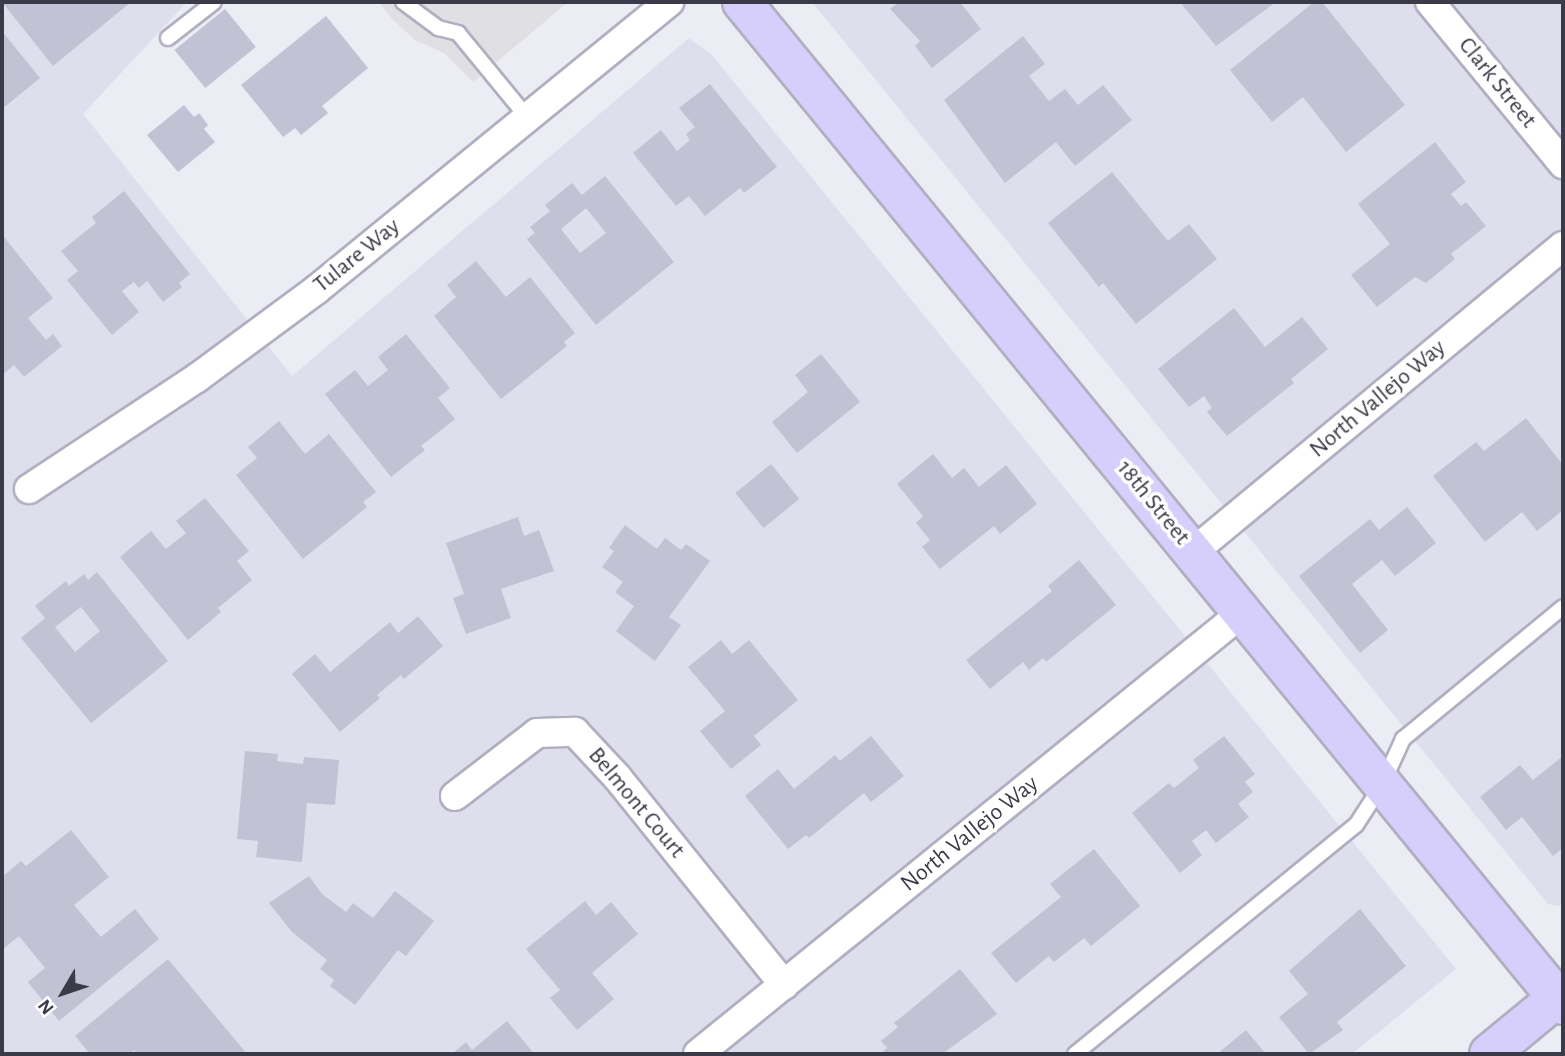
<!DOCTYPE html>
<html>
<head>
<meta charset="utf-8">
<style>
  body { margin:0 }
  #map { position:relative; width:1565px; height:1056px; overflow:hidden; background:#ececf5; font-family:"Alegreya Sans",sans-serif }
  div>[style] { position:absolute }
  .residential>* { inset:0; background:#dfdeec }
  .parking>* { inset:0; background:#dfdfe4 }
  .building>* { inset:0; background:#c2c2d5; transform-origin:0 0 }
  .roads { filter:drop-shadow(2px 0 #b0afc0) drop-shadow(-2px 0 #b0afc0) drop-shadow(0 2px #b0afc0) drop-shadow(0 -2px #b0afc0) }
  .service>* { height:14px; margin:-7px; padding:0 7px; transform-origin:7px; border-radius:7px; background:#fff }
  .minor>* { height:28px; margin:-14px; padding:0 14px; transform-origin:14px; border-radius:14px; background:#fff }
  .secondary>* { height:38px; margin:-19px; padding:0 19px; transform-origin:19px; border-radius:19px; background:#d6cffb }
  span { translate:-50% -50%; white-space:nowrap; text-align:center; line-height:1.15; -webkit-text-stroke:7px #fff; paint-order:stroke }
  .street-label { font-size:24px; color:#3a3a48 }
  .frame { position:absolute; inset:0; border:4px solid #3a3a48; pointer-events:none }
  .north { position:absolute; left:28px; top:958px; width:70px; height:70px; -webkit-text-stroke:5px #fff; paint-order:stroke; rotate:231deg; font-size:19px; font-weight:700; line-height:28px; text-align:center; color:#3a3a48 }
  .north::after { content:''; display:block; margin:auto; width:24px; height:32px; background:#3a3a48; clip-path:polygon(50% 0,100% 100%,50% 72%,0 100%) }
</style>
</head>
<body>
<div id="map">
  <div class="residential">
    <i style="clip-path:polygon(2px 2px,187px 2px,83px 114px,292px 376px,689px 38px,712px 55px,1456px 969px,1352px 1054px,2px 1054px)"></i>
    <i style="clip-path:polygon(812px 2px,1563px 2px,1563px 903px,1559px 906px,1548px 904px)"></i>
  </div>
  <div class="parking">
    <i style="clip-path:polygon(379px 2px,568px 2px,473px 82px,444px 53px,415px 40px,391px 18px)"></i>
  </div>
  <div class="building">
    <i style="clip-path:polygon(2px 2px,131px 2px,53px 66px)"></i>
    <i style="clip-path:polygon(899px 2px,960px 2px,981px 29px,932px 68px,915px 46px,920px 41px,890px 9px)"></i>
    <i style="clip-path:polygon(1180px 2px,1276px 2px,1216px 46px)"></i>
    <i style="clip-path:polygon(1314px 2px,1322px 2px,1405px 105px,1346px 152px,1303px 97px,1272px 122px,1230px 70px)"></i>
    <i style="left:225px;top:9px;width:49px;height:65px;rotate:51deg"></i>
    <i style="clip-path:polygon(326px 16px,368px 68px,322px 106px,328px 113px,301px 135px,295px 128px,283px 137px,241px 85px)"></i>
    <i style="clip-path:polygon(2px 31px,40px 78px,2px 109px)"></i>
    <i style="clip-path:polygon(1023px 36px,1045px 64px,1029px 76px,1049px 101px,1065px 89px,1078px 105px,1103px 85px,1132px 120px,1075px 166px,1056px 142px,1005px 183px,944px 100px)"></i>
    <i style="clip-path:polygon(710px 84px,777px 167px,744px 193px,740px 188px,705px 216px,689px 196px,676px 206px,633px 153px,661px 130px,677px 151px,690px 140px,686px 134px,695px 127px,679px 108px)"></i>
    <i style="clip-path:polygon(184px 105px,194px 117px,199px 113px,208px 125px,204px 129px,215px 142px,178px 172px,147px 135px)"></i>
    <i style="clip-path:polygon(1435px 142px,1466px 182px,1451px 194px,1461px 206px,1466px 202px,1486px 226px,1451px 254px,1455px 259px,1426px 283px,1415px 277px,1377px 307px,1351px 275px,1390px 244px,1358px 204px)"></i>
    <i style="clip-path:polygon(1112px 172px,1168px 241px,1189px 224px,1217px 259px,1136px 324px,1103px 283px,1099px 287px,1048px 223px)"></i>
    <i style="clip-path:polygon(evenodd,605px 176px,674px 262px,596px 325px,527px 239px,535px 233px,530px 227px,550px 211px,545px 205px,572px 183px,582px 195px,605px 176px,586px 208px,606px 233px,580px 253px,561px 229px,586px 208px)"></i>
    <i style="clip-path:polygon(124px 191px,190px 274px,179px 283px,182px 287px,163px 302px,147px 281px,139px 288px,134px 282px,122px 291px,139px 312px,112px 335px,67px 280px,78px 271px,61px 251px,96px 223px,92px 217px)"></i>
    <i style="clip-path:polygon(4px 237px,53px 298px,28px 318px,46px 340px,53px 334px,62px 346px,24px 377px,14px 365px,2px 375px)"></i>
    <i style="clip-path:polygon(476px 261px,506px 297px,530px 277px,575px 333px,564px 342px,567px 346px,501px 399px,434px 316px,456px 297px,447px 285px)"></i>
    <i style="clip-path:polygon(1234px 308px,1265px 347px,1302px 317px,1328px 349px,1291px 379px,1294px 383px,1227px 436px,1207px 412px,1212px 408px,1204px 396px,1189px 407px,1158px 369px)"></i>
    <i style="clip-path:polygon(406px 334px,450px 388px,438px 398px,455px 419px,421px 446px,425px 450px,391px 477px,325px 394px,355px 370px,368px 386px,388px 370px,378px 357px)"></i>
    <i style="clip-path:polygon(821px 354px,860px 402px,797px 453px,772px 422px,808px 392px,795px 375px)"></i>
    <i style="clip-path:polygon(1526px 418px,1563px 465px,1563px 510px,1537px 531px,1522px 512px,1485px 542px,1433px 476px,1476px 442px,1484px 451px)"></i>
    <i style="clip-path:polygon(279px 421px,305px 454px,329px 434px,376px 492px,363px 502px,367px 507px,303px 559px,236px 475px,257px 458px,248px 447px)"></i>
    <i style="clip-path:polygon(933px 454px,952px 478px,964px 468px,979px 487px,1006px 465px,1037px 504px,1000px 534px,994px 526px,940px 569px,922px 547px,930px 540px,916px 523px,923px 516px,897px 484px)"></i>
    <i style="left:771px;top:464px;width:45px;height:46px;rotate:51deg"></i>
    <i style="clip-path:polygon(205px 498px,249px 551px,237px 561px,252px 580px,218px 608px,221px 612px,188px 640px,120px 557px,151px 531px,166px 549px,186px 533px,176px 521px)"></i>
    <i style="clip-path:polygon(1407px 507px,1436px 543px,1395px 576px,1382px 560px,1352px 584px,1388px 630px,1360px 653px,1299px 576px,1370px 519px,1379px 530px)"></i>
    <i style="clip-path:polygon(518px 517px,524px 536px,539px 530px,554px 571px,501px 589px,511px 618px,466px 634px,453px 598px,464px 594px,446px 543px)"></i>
    <i style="clip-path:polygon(625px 525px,657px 549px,665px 538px,681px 550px,686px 544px,710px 561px,669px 617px,681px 625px,655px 661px,616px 631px,634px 606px,615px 592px,623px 582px,602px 567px,614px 551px,609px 548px)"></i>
    <i style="clip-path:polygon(1079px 560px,1116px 605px,1046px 662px,1043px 658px,1029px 670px,1023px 662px,990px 689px,966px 660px,1052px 591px,1048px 586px)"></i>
    <i style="clip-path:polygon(evenodd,97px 572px,168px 661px,91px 723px,21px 638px,45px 618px,35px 606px,66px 581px,69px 586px,84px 574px,88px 580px,97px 572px,81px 607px,100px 631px,75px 652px,55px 627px,81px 607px)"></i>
    <i style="clip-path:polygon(418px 616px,443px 646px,404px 679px,401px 675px,377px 695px,380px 698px,340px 732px,292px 674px,315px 654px,330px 672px,390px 622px,398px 633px)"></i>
    <i style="clip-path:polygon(721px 640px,732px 654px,749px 640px,798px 700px,754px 736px,761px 745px,731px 769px,700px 731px,725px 711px,688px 667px)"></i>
    <i style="clip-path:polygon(871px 736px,904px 776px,871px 802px,864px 793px,809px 838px,806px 835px,788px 849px,745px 796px,778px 769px,794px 789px,835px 755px,840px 761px)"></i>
    <i style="clip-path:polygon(1224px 736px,1255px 774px,1245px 782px,1253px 792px,1238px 804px,1249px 817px,1216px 843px,1206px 830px,1192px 841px,1202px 855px,1180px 873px,1132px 813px,1169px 783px,1174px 788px,1199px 768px,1193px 760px)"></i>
    <i style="clip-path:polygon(245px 751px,278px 754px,277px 761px,303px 764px,304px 757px,339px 760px,335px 805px,307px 803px,302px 862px,256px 857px,258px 841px,237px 839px)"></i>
    <i style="clip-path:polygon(1563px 756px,1563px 848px,1553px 856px,1522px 817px,1506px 830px,1480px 797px,1520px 765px,1533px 780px)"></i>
    <i style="clip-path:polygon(71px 830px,109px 877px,74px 905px,101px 937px,135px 909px,159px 939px,59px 1021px,28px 982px,45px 968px,19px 936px,2px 950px,2px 877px,21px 861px,26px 866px)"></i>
    <i style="clip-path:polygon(1094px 849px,1140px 906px,1091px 946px,1084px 938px,1054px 962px,1049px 956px,1016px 983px,991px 953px,1061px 897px,1050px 884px)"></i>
    <i style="clip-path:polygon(309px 876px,322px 894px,346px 912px,353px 903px,373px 918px,395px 891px,434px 921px,406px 956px,398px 950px,355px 1005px,330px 986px,334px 980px,320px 969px,327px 960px,292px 932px,269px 903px)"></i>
    <i style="clip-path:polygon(585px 901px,596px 915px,611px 902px,638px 934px,592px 973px,614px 999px,577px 1030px,550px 998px,560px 990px,526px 949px)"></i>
    <i style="clip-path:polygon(1360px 909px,1406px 966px,1337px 1022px,1343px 1030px,1309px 1054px,1279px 1017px,1308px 994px,1289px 971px)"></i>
    <i style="clip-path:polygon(168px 959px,247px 1054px,137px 1054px,134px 1050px,130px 1054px,90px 1054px,75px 1036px)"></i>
    <i style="clip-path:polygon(960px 969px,997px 1014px,942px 1054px,880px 1054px,887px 1048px,881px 1041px,898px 1027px,894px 1023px)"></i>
    <i style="clip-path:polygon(507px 1021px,532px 1051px,528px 1054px,452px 1054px,466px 1042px,472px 1050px)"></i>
    <i style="clip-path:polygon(1246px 1030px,1266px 1054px,1217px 1054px)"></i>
  </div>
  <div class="roads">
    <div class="service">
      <i style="left:403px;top:2px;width:44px;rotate:36.6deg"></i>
      <i style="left:438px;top:28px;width:21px;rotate:14deg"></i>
      <i style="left:458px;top:33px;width:109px;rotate:50.6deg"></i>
      <i style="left:168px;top:38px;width:58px;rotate:-38deg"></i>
      <i style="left:1075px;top:1054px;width:362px;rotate:-39.2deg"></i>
      <i style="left:1356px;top:825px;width:48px;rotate:-57deg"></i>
      <i style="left:1382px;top:785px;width:51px;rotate:-65.5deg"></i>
      <i style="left:1403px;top:739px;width:207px;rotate:-39.5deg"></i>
    </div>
    <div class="minor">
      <i style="left:1430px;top:2px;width:210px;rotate:50.6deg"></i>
      <i style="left:29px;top:489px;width:201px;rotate:-33.5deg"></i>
      <i style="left:197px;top:378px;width:148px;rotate:-36.5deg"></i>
      <i style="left:316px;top:290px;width:456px;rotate:-39.2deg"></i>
      <i style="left:1193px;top:552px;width:480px;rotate:-39.6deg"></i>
      <i style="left:455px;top:796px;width:103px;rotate:-37.5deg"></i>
      <i style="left:537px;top:733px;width:38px;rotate:-2deg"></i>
      <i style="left:575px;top:732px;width:62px;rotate:47deg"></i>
      <i style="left:617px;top:777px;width:267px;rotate:51.2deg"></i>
      <i style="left:698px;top:1054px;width:700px;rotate:-39.03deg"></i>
    </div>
    <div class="secondary">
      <i style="left:742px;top:2px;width:1296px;rotate:50.7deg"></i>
      <i style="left:1489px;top:1054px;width:96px;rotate:-39.5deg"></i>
    </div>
  </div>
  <div class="street-label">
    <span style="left:1497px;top:83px;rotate:51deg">Clark Street</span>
    <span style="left:357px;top:256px;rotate:-39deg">Tulare Way</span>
    <span style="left:1378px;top:399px;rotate:-40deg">North Vallejo Way</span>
    <span style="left:1153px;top:503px;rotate:51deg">18th Street</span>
    <span style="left:636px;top:803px;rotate:50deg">Belmont Court</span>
    <span style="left:970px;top:834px;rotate:-39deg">North Vallejo Way</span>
  </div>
  <div class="frame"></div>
  <div class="north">N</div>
</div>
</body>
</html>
